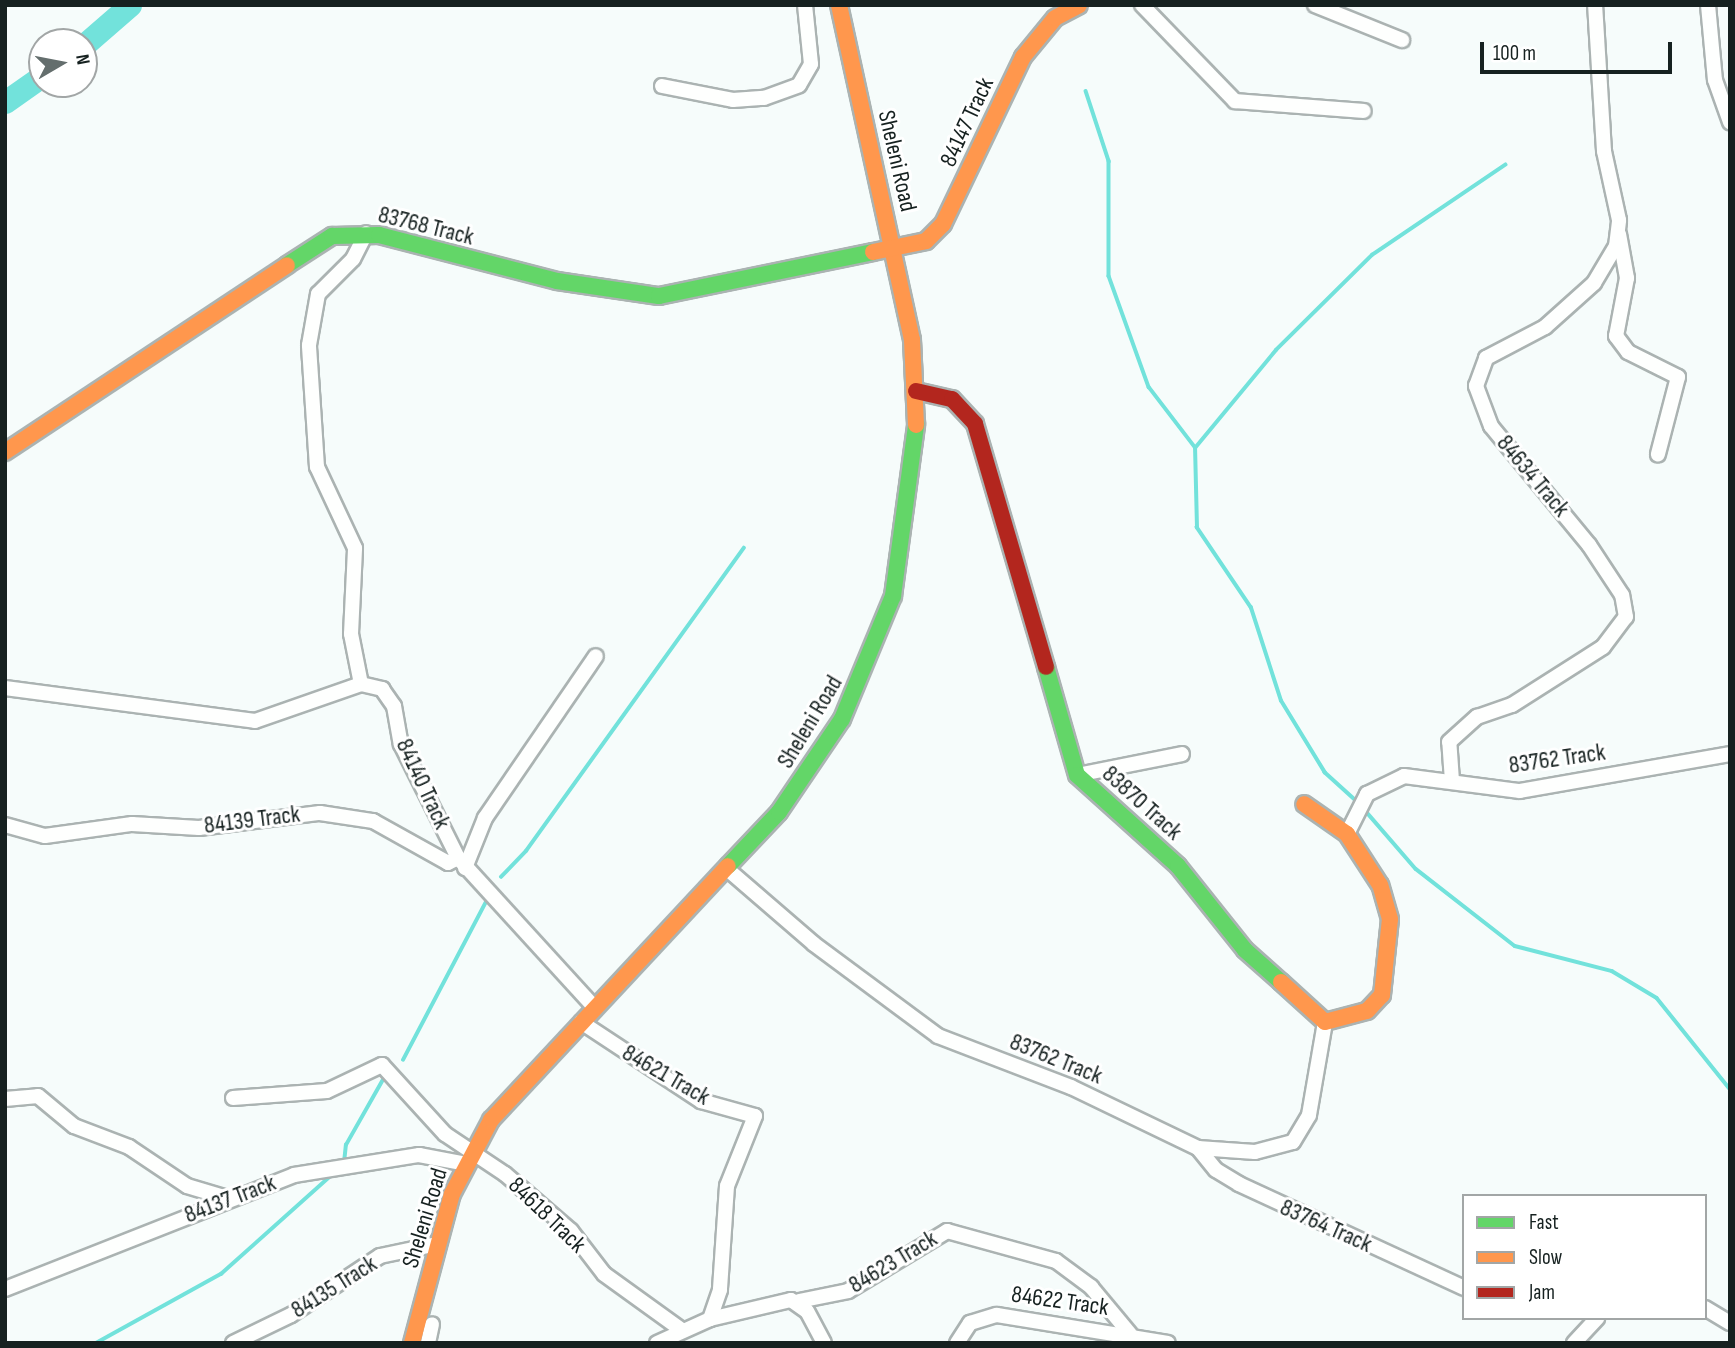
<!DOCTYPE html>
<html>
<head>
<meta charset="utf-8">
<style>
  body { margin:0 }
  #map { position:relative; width:1735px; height:1348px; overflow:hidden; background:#f6fcfb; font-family:"Sofia Sans Condensed",sans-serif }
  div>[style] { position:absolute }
  .stream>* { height:3.5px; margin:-1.75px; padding:0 1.75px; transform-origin:1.75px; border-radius:1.75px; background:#72e2db }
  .river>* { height:23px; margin:-11.5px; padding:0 11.5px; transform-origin:11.5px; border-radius:11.5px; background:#72e2db }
  .roads { filter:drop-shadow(2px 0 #abb3b2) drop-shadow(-2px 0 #abb3b2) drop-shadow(0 2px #abb3b2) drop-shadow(0 -2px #abb3b2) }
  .street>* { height:14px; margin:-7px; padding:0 7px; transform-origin:7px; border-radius:7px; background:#fefffe }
  .fast>* { height:16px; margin:-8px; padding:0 8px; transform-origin:8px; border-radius:8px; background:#63d668 }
  .slow>* { height:16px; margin:-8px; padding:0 8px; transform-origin:8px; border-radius:8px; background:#ff974d }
  .jam>* { height:16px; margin:-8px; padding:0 8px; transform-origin:8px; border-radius:8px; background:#b3261e }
  span { translate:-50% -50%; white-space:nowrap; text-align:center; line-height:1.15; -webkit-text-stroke:6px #fff; paint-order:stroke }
  .street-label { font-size:24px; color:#162120 }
  .frame { position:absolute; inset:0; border:7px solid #162120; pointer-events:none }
  .legend { position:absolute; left:1462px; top:1194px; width:245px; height:126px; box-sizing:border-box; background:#fff; border:2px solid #a2a6a6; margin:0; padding:9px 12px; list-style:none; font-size:21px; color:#162120 }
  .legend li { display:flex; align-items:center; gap:14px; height:35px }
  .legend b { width:35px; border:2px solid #a2a6a6 }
  .north { position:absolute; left:28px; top:28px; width:70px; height:70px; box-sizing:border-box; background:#fff; border:2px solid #a2a6a6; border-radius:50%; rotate:80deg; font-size:19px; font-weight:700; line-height:28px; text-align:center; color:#162120 }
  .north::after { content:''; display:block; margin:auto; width:24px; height:32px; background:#646e6d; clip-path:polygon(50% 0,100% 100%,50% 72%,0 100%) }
  .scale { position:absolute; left:1480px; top:42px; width:192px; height:32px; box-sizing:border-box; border:4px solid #162120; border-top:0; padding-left:9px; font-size:21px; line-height:24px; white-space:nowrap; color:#162120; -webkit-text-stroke:5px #fff; paint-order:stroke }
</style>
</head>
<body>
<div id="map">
  <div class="stream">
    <i style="left:1086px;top:91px;width:74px;rotate:71.8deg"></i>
    <i style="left:1109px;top:161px;width:115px;rotate:90deg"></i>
    <i style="left:1109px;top:276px;width:118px;rotate:70.2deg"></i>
    <i style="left:1149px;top:387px;width:76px;rotate:52.5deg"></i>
    <i style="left:1358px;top:803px;width:45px;rotate:-137.7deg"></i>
    <i style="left:1325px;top:773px;width:84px;rotate:-121.4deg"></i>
    <i style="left:1281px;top:701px;width:98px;rotate:-107.9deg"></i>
    <i style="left:1251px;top:608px;width:97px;rotate:-124deg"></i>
    <i style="left:1197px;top:528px;width:80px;rotate:-91.4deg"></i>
    <i style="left:1195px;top:448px;width:127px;rotate:-50.4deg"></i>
    <i style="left:1276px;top:350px;width:135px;rotate:-44.7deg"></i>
    <i style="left:1372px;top:255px;width:161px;rotate:-34.1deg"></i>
    <i style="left:1364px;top:809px;width:79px;rotate:49.1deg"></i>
    <i style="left:1416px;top:869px;width:125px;rotate:37.9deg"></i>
    <i style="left:1515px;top:946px;width:100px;rotate:14.5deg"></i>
    <i style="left:1612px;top:971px;width:52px;rotate:31deg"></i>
    <i style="left:1657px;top:998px;width:117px;rotate:51.3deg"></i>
    <i style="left:501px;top:877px;width:36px;rotate:-46deg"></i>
    <i style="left:526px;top:851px;width:373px;rotate:-54.3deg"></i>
    <i style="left:403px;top:1060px;width:181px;rotate:-62.3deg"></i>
    <i style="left:344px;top:1163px;width:18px;rotate:-84deg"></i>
    <i style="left:346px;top:1145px;width:79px;rotate:-60.5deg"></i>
    <i style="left:96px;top:1343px;width:143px;rotate:-28.9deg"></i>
    <i style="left:221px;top:1274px;width:152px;rotate:-41.8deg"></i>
  </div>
  <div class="river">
    <i style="left:84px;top:45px;width:61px;rotate:-41deg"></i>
    <i style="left:5px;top:102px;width:45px;rotate:-35.1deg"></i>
  </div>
  <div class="roads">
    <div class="street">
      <i style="left:1142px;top:5px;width:134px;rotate:45.9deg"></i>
      <i style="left:1235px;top:101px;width:129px;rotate:4.4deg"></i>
      <i style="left:1315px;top:5px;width:94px;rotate:21.9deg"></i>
      <i style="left:1708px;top:5px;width:75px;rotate:84.7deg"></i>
      <i style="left:1715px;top:80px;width:45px;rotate:70.3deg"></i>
      <i style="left:662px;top:86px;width:72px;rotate:11.2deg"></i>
      <i style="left:733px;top:100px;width:31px;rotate:-4deg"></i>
      <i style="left:764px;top:98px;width:37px;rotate:-20deg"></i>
      <i style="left:799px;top:85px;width:24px;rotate:-60deg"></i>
      <i style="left:811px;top:64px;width:59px;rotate:-95.8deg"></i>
      <i style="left:1619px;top:234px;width:45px;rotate:79.7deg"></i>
      <i style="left:1627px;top:278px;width:59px;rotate:100.7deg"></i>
      <i style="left:1616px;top:336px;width:20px;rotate:53deg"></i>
      <i style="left:1628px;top:352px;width:56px;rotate:26.6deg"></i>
      <i style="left:1678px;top:377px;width:80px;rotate:104.6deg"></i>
      <i style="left:361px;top:684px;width:51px;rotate:-101.3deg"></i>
      <i style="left:351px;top:634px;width:86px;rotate:-87.3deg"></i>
      <i style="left:355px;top:548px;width:89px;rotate:-115.1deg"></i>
      <i style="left:317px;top:467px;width:122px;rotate:-93.8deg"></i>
      <i style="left:309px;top:345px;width:52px;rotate:-80deg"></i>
      <i style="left:318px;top:294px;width:49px;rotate:-45deg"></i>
      <i style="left:353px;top:259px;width:29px;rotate:-63deg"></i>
      <i style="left:5px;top:688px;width:252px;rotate:7.5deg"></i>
      <i style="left:255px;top:721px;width:112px;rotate:-19.2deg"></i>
      <i style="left:361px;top:684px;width:22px;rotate:13deg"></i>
      <i style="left:382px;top:689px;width:21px;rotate:55deg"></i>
      <i style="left:394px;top:706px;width:39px;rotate:80deg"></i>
      <i style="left:401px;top:744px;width:127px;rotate:63.4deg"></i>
      <i style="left:458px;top:858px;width:202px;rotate:47.6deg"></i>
      <i style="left:1077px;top:775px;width:107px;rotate:-11.3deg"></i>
      <i style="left:1452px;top:781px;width:39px;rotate:-94deg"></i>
      <i style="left:1449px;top:742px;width:38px;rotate:-42deg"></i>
      <i style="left:1477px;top:717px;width:37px;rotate:-19deg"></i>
      <i style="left:1512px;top:705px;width:108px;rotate:-32.5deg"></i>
      <i style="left:1603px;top:647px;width:38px;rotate:-53deg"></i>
      <i style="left:1626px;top:617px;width:22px;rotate:-100deg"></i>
      <i style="left:1622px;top:595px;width:60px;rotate:-123.4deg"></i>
      <i style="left:1589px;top:545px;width:154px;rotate:-129.5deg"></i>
      <i style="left:1491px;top:426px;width:43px;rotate:-110.6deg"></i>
      <i style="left:1476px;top:386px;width:30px;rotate:-70deg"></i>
      <i style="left:1486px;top:358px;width:67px;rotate:-27.7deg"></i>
      <i style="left:1545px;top:327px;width:66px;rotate:-41.9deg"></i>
      <i style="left:1594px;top:283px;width:43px;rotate:-59.3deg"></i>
      <i style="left:1616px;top:246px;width:26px;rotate:-83deg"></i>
      <i style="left:1619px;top:220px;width:71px;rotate:-102.3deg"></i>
      <i style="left:1604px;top:151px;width:146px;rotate:-93.5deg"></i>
      <i style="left:5px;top:825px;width:41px;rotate:15.4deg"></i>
      <i style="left:45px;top:836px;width:88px;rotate:-7.9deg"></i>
      <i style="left:132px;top:824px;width:67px;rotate:3.4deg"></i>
      <i style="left:199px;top:828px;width:122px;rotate:-7.1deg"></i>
      <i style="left:320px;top:813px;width:54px;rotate:8.6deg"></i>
      <i style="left:373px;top:821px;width:86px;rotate:29.2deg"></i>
      <i style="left:448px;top:863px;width:11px;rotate:-27deg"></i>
      <i style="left:1347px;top:834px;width:45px;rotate:-63.4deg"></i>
      <i style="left:1367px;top:794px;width:41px;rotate:-25.9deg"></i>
      <i style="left:1404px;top:776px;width:117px;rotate:7.4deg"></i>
      <i style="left:1520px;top:791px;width:213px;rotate:-10deg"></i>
      <i style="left:465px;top:868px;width:54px;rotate:-68.2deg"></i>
      <i style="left:485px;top:818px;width:196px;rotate:-55.6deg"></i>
      <i style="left:726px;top:868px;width:116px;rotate:40.8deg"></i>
      <i style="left:814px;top:944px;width:154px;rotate:36.6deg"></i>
      <i style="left:938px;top:1036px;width:142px;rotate:21deg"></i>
      <i style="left:1071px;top:1087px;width:141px;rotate:25.7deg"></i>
      <i style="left:1198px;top:1148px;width:57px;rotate:4deg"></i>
      <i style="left:1255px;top:1152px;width:39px;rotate:-15deg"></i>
      <i style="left:1293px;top:1142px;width:31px;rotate:-59deg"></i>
      <i style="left:1309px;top:1115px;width:94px;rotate:-80.2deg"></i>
      <i style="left:581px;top:1022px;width:144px;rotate:33.4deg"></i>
      <i style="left:701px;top:1101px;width:56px;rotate:15.5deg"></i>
      <i style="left:755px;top:1116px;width:75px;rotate:111.8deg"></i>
      <i style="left:727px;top:1186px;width:104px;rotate:93.9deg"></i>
      <i style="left:720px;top:1290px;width:31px;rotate:109deg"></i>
      <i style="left:233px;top:1098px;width:94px;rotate:-4.3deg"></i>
      <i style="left:327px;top:1091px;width:61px;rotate:-25.3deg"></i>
      <i style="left:382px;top:1065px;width:93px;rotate:47.6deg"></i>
      <i style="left:445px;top:1134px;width:72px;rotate:33.7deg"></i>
      <i style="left:505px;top:1174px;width:87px;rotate:40.8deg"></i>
      <i style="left:571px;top:1231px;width:54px;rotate:52.5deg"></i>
      <i style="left:604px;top:1274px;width:97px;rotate:35.8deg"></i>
      <i style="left:5px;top:1099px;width:33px;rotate:-5deg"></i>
      <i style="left:38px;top:1096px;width:47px;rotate:39.8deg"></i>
      <i style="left:74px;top:1126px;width:59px;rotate:20.9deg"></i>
      <i style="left:129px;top:1147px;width:70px;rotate:33.9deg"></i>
      <i style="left:187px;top:1186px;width:42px;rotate:16.7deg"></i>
      <i style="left:1198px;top:1148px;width:28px;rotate:51deg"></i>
      <i style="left:1216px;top:1170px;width:27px;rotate:31deg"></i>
      <i style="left:1239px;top:1184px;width:248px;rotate:24.8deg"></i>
      <i style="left:5px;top:1289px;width:311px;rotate:-21.5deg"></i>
      <i style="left:294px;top:1175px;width:127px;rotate:-9.1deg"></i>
      <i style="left:419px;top:1155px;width:48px;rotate:10.8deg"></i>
      <i style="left:799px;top:1301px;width:50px;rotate:-11.5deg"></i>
      <i style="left:848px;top:1291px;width:116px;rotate:-31.2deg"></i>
      <i style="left:947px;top:1231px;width:113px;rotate:15.4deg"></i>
      <i style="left:1056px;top:1261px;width:44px;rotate:36.6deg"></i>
      <i style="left:1091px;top:1287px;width:61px;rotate:50.3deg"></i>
      <i style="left:1705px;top:1308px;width:29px;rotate:31deg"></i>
      <i style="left:233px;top:1343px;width:64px;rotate:-25.8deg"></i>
      <i style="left:291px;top:1315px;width:107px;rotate:-33.5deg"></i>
      <i style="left:380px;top:1256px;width:58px;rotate:-11.9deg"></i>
      <i style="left:428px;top:1343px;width:19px;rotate:-78deg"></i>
      <i style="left:657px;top:1343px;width:58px;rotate:-24.4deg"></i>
      <i style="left:710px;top:1319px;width:83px;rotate:-13.2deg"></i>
      <i style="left:791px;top:1300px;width:19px;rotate:35deg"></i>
      <i style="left:807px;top:1311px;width:36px;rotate:62deg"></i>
      <i style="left:957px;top:1343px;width:24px;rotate:-57deg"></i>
      <i style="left:970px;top:1323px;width:28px;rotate:-17deg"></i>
      <i style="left:997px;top:1315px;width:173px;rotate:9.3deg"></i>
      <i style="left:1574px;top:1343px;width:34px;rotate:-47deg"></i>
    </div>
    <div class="fast">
      <i style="left:287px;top:265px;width:54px;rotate:-32.8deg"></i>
      <i style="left:332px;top:236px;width:47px;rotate:-1.2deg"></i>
      <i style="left:379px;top:235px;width:184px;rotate:14.5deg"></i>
      <i style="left:557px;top:281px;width:103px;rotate:8.4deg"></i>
      <i style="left:659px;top:296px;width:218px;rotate:-11.6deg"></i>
      <i style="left:1046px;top:667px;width:112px;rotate:74deg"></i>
      <i style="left:1077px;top:775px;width:136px;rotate:42deg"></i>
      <i style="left:1178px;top:866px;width:107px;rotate:51.4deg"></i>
      <i style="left:1245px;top:950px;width:48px;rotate:41.6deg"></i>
      <i style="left:728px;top:866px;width:74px;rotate:-46.6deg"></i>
      <i style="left:779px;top:812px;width:112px;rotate:-55.9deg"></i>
      <i style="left:842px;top:719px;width:133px;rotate:-67.5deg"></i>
      <i style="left:893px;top:596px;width:173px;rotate:-82.3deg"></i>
    </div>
    <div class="slow">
      <i style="left:839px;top:5px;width:343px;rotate:77.7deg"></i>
      <i style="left:912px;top:340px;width:85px;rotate:87.3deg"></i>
      <i style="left:873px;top:252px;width:54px;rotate:-11.7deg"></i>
      <i style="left:926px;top:241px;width:24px;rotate:-45deg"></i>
      <i style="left:943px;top:224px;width:185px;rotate:-64.4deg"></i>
      <i style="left:1023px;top:57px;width:50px;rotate:-50.6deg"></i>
      <i style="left:1055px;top:18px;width:27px;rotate:-28deg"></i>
      <i style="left:5px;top:452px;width:338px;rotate:-33.5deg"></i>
      <i style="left:1281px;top:982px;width:59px;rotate:42.3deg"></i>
      <i style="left:1325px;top:1022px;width:43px;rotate:-14.7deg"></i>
      <i style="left:1367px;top:1011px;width:22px;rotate:-47deg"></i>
      <i style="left:1382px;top:995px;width:76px;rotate:-84deg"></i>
      <i style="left:1390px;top:919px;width:35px;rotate:-106deg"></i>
      <i style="left:1380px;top:885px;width:61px;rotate:-122.9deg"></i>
      <i style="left:1347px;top:834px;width:52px;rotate:-145.1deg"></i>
      <i style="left:412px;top:1343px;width:154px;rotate:-75deg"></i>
      <i style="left:452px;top:1194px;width:84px;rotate:-62.2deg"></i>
      <i style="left:491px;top:1120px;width:347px;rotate:-47deg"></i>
    </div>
    <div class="jam">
      <i style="left:916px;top:391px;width:37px;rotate:13deg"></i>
      <i style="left:952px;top:399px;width:34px;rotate:47deg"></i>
      <i style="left:975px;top:424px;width:253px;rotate:73.7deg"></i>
    </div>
  </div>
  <div class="street-label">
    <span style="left:967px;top:122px;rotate:-65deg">84147 Track</span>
    <span style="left:897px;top:161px;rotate:77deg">Sheleni Road</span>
    <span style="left:426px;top:226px;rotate:14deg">83768 Track</span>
    <span style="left:1533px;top:476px;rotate:50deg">84634 Track</span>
    <span style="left:810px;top:722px;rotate:-59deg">Sheleni Road</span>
    <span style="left:1557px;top:759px;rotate:-8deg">83762 Track</span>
    <span style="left:423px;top:784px;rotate:65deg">84140 Track</span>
    <span style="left:1142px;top:803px;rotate:42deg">83870 Track</span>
    <span style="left:252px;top:820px;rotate:-7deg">84139 Track</span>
    <span style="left:1056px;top:1059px;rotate:22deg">83762 Track</span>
    <span style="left:666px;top:1075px;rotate:30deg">84621 Track</span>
    <span style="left:230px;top:1199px;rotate:-21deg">84137 Track</span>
    <span style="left:547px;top:1215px;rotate:44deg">84618 Track</span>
    <span style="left:425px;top:1218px;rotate:-73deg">Sheleni Road</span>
    <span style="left:1326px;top:1226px;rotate:24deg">83764 Track</span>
    <span style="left:893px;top:1262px;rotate:-31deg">84623 Track</span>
    <span style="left:334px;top:1287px;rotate:-32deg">84135 Track</span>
    <span style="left:1060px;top:1301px;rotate:8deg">84622 Track</span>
  </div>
  <div class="frame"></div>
  <ul class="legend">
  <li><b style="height:9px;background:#63d668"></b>Fast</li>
  <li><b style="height:9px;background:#ff974d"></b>Slow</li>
  <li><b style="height:9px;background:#b3261e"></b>Jam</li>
  </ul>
  <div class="north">N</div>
  <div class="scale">100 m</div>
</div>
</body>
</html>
